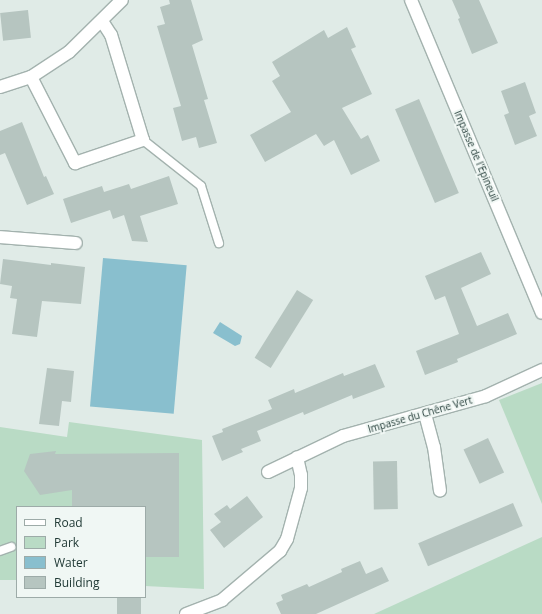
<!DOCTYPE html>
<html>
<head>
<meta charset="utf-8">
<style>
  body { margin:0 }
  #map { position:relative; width:542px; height:614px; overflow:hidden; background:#e0ebe7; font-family:"Open Sans",sans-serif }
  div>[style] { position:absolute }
  .green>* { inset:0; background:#b9dbc5 }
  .water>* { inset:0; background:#89bfce; transform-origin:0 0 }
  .building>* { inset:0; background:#b6c5c0; transform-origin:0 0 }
  .roads { filter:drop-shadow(1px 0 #a3b2ae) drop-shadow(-1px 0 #a3b2ae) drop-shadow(0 1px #a3b2ae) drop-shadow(0 -1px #a3b2ae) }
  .lane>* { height:8px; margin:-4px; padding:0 4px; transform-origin:4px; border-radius:4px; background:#fff }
  .street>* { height:12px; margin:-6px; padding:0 6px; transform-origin:6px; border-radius:6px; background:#fff }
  span { translate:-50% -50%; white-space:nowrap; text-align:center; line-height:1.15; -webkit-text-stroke:4px #f0f7f4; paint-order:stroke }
  .street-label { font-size:10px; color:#213a36 }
  .legend { position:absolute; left:16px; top:506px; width:130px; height:92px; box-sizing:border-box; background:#f0f7f4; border:1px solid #9daba8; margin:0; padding:5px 7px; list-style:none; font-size:12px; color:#213a36 }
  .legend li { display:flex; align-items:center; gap:8px; height:20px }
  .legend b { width:20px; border:1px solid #9daba8 }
</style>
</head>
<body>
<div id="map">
  <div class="green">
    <i style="clip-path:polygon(542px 383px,542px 504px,499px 400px)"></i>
    <i style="clip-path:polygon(69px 422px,202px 440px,204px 589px,145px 586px,145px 507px,17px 507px,17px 580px,0 580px,0 427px,67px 437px)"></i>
    <i style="clip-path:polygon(542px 537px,542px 614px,374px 614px)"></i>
  </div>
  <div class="water">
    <i style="left:103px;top:258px;width:84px;height:149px;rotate:5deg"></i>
    <i style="clip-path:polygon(220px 322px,242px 336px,240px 344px,235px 346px,213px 333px)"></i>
  </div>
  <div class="building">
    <i style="clip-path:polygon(169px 0,191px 0,203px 40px,192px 45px,208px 99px,204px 100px,217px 143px,199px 148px,196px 137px,182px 141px,173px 108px,181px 106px,157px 26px,165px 24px,160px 7px,170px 4px)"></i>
    <i style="clip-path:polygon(452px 0,479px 0,498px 43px,472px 54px,458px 19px,460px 18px)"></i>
    <i style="left:28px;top:10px;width:28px;height:28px;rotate:84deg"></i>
    <i style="clip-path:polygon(347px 27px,356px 47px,351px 49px,372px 94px,342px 108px,361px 139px,368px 135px,380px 161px,351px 175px,334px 140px,324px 146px,316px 134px,265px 162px,250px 135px,291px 112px,272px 81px,280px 76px,272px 62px,324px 30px,328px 38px)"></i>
    <i style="clip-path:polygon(525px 82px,536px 113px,529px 116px,537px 136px,515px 145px,504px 115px,509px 113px,501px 91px)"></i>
    <i style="left:419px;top:99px;width:102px;height:26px;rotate:67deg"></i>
    <i style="clip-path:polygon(22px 122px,44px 177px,46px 176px,54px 194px,27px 205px,5px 153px,0 155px,0 131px)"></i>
    <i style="clip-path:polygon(169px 176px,178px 204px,140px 216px,148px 242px,132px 241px,124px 215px,113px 219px,110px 210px,71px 223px,63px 199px,102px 186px,104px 192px,129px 184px,131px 189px)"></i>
    <i style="clip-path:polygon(481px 252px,491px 274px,461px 288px,477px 326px,508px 313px,517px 334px,457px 359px,458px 362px,425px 375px,416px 351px,459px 334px,445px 296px,435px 300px,425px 276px)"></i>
    <i style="clip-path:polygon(3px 259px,51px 265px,51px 263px,85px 267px,81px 304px,42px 301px,37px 337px,12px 334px,17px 299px,10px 298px,12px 286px,0 284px)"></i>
    <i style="left:297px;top:290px;width:19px;height:80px;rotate:32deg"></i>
    <i style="clip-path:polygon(375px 364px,385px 387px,353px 399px,352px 395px,304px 415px,303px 412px,257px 431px,261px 441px,241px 449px,243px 452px,222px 461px,212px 436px,223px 432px,222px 429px,272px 409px,268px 400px,294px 389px,295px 393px,343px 373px,344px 376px)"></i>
    <i style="clip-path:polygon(47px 368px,74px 371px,71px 402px,62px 401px,59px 426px,39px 424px)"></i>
    <i style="left:488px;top:438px;width:38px;height:27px;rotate:65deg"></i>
    <i style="clip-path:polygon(56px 451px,55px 454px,179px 453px,179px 557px,145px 557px,145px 507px,72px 507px,72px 490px,40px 495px,24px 471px,30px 454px)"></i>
    <i style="left:397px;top:461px;width:48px;height:24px;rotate:89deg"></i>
    <i style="clip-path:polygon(247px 496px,263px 517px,224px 548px,210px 530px,221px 522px,214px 514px,227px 505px,230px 509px)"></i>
    <i style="left:513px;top:503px;width:25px;height:103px;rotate:67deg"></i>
    <i style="clip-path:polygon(360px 561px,366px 574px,382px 567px,389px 581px,316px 614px,281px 614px,276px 603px,283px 600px,281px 595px,307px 584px,309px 587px,342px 572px,341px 569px)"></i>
    <i style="left:117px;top:597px;width:24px;height:17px"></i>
  </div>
  <div class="roads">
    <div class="lane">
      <i style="left:143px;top:140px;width:74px;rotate:38.4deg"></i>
      <i style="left:201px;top:186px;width:60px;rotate:72.5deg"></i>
      <i style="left:0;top:551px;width:12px;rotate:-20deg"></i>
    </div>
    <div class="street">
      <i style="left:411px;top:0;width:339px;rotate:67.3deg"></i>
      <i style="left:31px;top:77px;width:97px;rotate:62.9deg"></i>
      <i style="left:75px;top:163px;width:72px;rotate:-18.7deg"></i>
      <i style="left:143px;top:140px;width:110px;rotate:-106.9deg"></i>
      <i style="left:111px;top:35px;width:17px;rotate:-123deg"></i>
      <i style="left:0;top:87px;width:33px;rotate:-18deg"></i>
      <i style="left:31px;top:77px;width:45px;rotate:-33.3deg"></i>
      <i style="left:69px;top:52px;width:74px;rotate:-44.5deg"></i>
      <i style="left:0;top:237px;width:76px;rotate:4.5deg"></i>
      <i style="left:425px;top:414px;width:34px;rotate:75deg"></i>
      <i style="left:434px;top:447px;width:44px;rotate:82.2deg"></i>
      <i style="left:268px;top:472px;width:83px;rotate:-25.6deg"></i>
      <i style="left:343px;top:436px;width:148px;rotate:-15.6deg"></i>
      <i style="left:486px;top:396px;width:62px;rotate:-24.9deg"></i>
      <i style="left:186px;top:614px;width:39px;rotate:-21deg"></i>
      <i style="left:222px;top:600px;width:76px;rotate:-40.2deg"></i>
      <i style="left:280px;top:551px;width:14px;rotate:-60deg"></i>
      <i style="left:287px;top:539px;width:53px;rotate:-74.6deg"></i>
      <i style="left:301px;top:488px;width:13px;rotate:-90deg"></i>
      <i style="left:301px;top:475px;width:18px;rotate:-103deg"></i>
    </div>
  </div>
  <div class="street-label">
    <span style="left:476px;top:156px;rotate:67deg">Impasse de l'Epineuil</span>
    <span style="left:420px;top:415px;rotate:-16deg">Impasse du Chêne Vert</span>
  </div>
  <ul class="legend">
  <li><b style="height:5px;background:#fff"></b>Road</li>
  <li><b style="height:11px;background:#b9dbc5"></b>Park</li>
  <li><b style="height:11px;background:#89bfce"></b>Water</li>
  <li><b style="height:11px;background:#b6c5c0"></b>Building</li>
  </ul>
</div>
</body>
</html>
